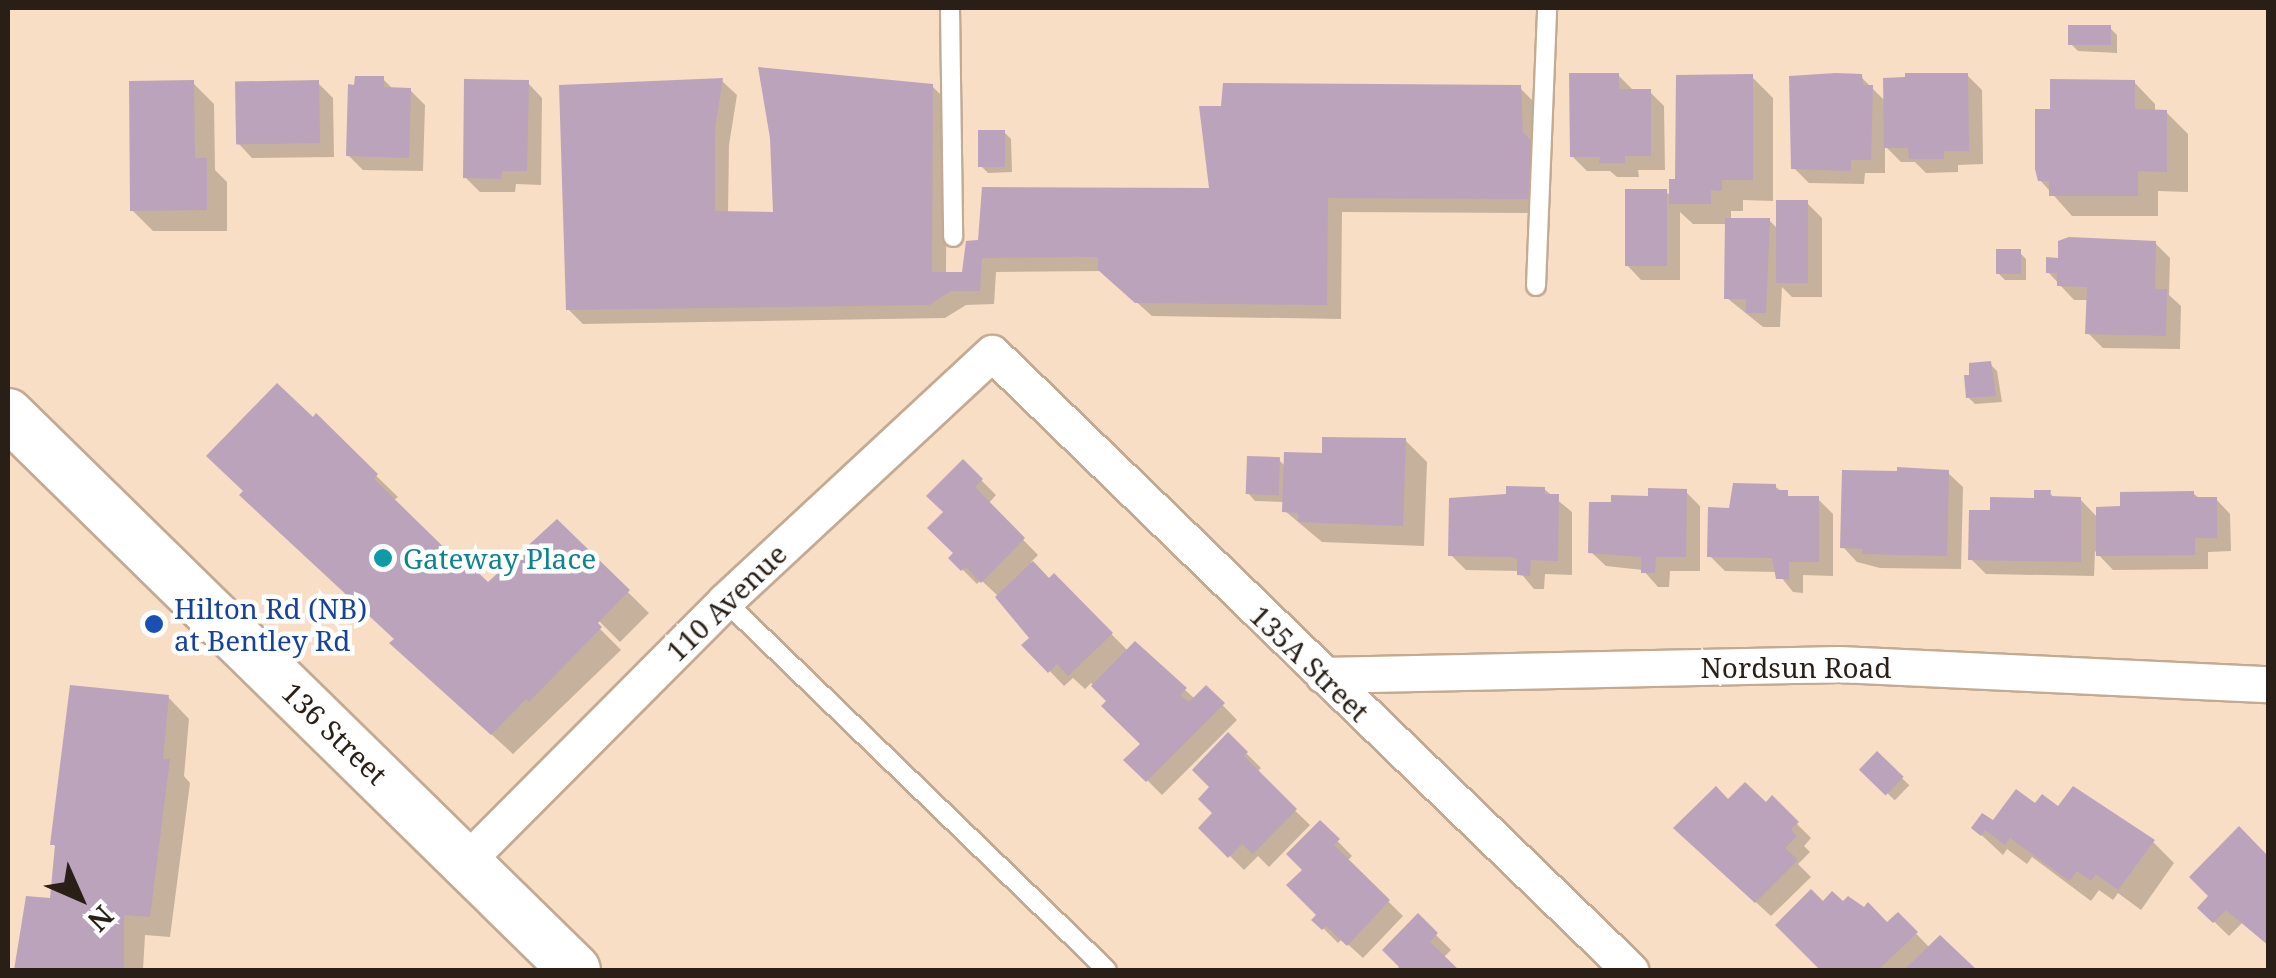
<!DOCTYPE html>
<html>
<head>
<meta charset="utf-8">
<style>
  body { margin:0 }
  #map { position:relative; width:2276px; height:978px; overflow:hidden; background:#f8dec5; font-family:"Noto Serif",serif }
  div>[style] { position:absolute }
  .shadow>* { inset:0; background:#0003; transform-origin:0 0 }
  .building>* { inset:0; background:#bba3bc; transform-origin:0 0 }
  .roads { filter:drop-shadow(2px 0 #c3aa93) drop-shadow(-2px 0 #c3aa93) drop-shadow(0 2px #c3aa93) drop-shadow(0 -2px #c3aa93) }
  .lane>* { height:18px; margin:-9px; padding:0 9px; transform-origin:9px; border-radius:9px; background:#fff }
  .street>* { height:35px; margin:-17.5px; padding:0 17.5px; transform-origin:17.5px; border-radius:17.5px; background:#fff }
  .secondary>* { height:50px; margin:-25px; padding:0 25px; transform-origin:25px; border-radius:25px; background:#fff }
  .dots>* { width:28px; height:28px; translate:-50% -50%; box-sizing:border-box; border:5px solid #fff; border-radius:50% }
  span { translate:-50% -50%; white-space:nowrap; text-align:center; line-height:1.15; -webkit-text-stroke:9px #fff; paint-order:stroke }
  .culture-label { font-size:28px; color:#0d838f }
  .left { translate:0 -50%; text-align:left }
  .street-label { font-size:28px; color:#291f16 }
  .transit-label { font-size:28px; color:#164399 }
  .frame { position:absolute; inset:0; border:10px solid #291f16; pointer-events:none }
  .north { position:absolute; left:30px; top:848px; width:100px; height:100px; -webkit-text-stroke:8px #fff; paint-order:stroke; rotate:135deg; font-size:28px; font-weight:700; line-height:40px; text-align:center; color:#291f16 }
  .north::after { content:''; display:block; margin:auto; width:35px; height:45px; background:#291f16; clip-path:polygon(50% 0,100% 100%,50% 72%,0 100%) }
</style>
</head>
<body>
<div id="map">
  <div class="shadow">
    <i style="clip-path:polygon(2110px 28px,2117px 35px,2117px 53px,2078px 51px,2071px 44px)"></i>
    <i style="clip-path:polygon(1618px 75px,1634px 91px,1650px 92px,1664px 106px,1665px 170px,1638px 170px,1639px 177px,1617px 177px,1610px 171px,1587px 171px,1572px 156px)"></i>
    <i style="clip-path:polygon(1967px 75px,1982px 90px,1983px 164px,1958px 165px,1958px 172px,1926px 173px,1915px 162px,1901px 162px,1885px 146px,1885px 173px,1865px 173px,1864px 184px,1809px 183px,1794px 168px,1861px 77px,1886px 102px)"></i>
    <i style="clip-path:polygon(1752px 77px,1773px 98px,1773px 201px,1743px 200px,1743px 211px,1731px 211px,1731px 220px,1769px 220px,1778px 229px,1807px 203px,1822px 218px,1822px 297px,1792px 297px,1782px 287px,1780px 327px,1763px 327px,1727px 298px,1728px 224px,1693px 224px,1680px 212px,1680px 280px,1641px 280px,1627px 265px,1666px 192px,1672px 197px,1678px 181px)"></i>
    <i style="clip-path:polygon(383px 79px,394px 90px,410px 90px,425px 105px,423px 171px,363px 170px,348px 155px)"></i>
    <i style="clip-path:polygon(722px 81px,737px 95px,729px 145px,728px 214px,776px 214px,932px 86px,947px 101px,946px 275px,964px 274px,968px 243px,1211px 191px,1520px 88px,1535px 103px,1547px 160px,1550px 213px,1342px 212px,1341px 319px,1152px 316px,1102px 271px,996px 272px,994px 304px,966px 305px,945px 318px,583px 324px,568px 309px)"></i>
    <i style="clip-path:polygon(2134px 82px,2155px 104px,2155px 112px,2166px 112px,2188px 134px,2188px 192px,2158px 191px,2158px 216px,2072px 216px,2040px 180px,2053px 112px)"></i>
    <i style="clip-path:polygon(193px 83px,214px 104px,215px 170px,227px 182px,227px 231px,153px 231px,132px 210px)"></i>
    <i style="clip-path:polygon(318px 83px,333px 98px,334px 157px,252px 158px,238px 143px)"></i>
    <i style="clip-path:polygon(528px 83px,542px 98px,541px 185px,516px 184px,515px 192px,480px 192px,465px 177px)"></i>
    <i style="clip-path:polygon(1004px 132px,1011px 139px,1012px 172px,988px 173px,981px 166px)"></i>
    <i style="clip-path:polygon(2155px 243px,2170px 258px,2169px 295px,2181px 306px,2180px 349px,2103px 348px,2088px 333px,2089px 300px,2074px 300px,2048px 272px)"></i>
    <i style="clip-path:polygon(2019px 252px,2026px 259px,2026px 280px,2005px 280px,1998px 273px)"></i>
    <i style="clip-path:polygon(1990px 364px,1997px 371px,2002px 402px,1975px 404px,1968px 397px)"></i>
    <i style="clip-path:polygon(316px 417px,398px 497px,393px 501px,464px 570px,488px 586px,557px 522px,649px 613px,620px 642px,591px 613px,587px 616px,621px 650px,513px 754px,414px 664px,396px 640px,313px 421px)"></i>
    <i style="clip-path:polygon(1405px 440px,1427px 462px,1424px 546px,1322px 542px,1285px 511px,1285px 502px,1255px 501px,1248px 493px,1279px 460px,1286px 467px)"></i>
    <i style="clip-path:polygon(963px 462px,996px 495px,988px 504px,1038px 555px,1031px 562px,1050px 581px,1054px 576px,1128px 651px,1135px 644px,1195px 699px,1206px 688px,1237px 720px,1162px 795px,1127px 760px,1143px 744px,1110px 701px,1091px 683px,1085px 689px,1073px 678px,1064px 686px,1025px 645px,1032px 638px,997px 595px,981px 580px,977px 584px,951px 558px,956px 553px,947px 512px)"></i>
    <i style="clip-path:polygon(1948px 473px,1963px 487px,1961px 569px,1880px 568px,1857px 562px,1843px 547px)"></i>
    <i style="clip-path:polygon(1774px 486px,1793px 499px,1818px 499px,1833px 514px,1833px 576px,1803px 575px,1803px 593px,1793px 592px,1777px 572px,1725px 571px,1710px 556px,1731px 510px)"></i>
    <i style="clip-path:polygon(1544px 489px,1572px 512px,1572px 575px,1545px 574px,1544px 589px,1534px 589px,1519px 571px,1466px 570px,1451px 555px,1508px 497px)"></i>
    <i style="clip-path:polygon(1686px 492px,1700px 506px,1700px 571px,1670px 571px,1669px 587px,1658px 587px,1643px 570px,1606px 566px,1591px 552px,1651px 498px)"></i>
    <i style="clip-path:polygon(2050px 493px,2055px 499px,2080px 499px,2098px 518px,2193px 493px,2200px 499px,2216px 499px,2230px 514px,2231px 551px,2208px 552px,2208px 569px,2113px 570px,2095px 551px,2094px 576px,1986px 574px,1971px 559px,1992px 512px)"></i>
    <i style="clip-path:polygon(168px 697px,189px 719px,184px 776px,190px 783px,170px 937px,145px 935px,143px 970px,18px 970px,28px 898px,52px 901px,57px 848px,53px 844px)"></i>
    <i style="clip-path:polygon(1229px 736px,1261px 768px,1256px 773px,1310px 825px,1269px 867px,1258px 856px,1244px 870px,1202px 828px,1215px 814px,1213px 788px)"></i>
    <i style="left:1877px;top:754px;width:45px;height:21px;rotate:44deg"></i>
    <i style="clip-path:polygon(1772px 799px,1811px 838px,1804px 846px,1810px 852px,1798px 864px,1811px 877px,1771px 916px,1691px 843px,1728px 802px,1766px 805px)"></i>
    <i style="clip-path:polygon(2035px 806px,2059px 809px,2153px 842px,2174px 863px,2141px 910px,2118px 893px,2113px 900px,2099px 890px,2091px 901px,2032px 857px,2027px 864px,2007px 849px,2003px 855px,1974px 828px)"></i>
    <i style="clip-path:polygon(1320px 823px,1352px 856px,1347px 861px,1403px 916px,1363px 958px,1342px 939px,1338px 943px,1315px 920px,1320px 915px,1305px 870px)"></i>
    <i style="clip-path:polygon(2239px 830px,2268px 859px,2268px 945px,2242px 923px,2229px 936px,2200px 908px,2211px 896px)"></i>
    <i style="clip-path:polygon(1823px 904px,1843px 905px,1887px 925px,1898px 915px,1930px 948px,1940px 938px,1973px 970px,1824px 970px,1779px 925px)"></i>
    <i style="clip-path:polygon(1418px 917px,1451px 950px,1443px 958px,1455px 970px,1399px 970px)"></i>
  </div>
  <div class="building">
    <i style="left:2068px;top:25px;width:43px;height:20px"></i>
    <i style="clip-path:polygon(758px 67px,933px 84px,932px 272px,962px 272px,966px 241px,978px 240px,982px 187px,1209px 188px,1199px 106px,1221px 106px,1223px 83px,1521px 85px,1523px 132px,1533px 143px,1536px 199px,1328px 198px,1327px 305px,1135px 303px,1098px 270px,1098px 257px,982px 258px,980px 291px,951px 291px,929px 305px,566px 310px,559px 85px,723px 78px,715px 129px,715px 211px,773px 212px,770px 138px)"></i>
    <i style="clip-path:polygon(1569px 73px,1619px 73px,1619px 89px,1651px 89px,1651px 156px,1625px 156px,1625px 163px,1599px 163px,1600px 157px,1570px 157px)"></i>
    <i style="clip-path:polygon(1836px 73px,1862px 74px,1863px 85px,1873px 85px,1871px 160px,1851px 160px,1851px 171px,1791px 169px,1789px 76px)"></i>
    <i style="clip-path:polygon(1905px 73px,1968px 73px,1969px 151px,1944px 151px,1944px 159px,1909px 159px,1908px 148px,1884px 148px,1883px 78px,1905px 77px)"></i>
    <i style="clip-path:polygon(1753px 74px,1753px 180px,1722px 180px,1722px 191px,1711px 190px,1711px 204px,1669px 204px,1669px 179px,1675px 179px,1676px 75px)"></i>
    <i style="clip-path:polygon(355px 76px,384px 76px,384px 87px,411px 88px,409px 158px,346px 156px,348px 84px,354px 85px)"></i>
    <i style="clip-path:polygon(464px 79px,529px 80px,527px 171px,502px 171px,501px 179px,463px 178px)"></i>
    <i style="clip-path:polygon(2050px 79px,2135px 80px,2135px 109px,2167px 110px,2167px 172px,2138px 171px,2138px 196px,2049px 196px,2049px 181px,2038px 181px,2035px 169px,2035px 109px,2050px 109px)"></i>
    <i style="clip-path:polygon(194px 80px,195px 158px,207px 158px,207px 210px,130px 211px,129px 81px)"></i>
    <i style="left:319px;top:80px;width:63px;height:84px;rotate:89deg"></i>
    <i style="left:978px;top:130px;width:27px;height:37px"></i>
    <i style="left:1625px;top:189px;width:42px;height:77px"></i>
    <i style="left:1808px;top:200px;width:83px;height:32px;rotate:90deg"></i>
    <i style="clip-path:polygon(1725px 218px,1770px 218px,1766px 313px,1746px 313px,1746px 299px,1724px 299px)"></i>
    <i style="clip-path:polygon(2069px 237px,2156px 241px,2155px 289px,2167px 289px,2166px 336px,2085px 334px,2087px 287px,2057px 286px,2057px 273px,2046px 273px,2046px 257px,2058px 258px,2058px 241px)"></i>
    <i style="left:1996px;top:249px;width:25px;height:25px"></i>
    <i style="clip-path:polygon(1991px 361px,1996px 396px,1966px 398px,1964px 375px,1969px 375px,1969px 363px)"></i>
    <i style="clip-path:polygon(277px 383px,313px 417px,316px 413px,378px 474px,374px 479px,463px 566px,467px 562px,488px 582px,557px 519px,630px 590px,598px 623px,602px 627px,529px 702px,526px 699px,491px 735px,389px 643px,394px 639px,239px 495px,243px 491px,206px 456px)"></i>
    <i style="clip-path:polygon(1322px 437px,1406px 438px,1403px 526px,1298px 522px,1298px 513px,1282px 512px,1284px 452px,1322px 453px)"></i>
    <i style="left:1247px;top:456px;width:33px;height:38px;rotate:2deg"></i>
    <i style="clip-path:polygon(963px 459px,983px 479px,975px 487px,1025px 538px,981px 583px,966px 567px,961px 571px,948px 558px,953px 553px,927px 528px,943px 512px,926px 496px)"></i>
    <i style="clip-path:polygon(1897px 467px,1949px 470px,1947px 556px,1862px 554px,1863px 549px,1840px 548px,1842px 470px,1897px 471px)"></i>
    <i style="clip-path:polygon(1733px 483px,1776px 484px,1776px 490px,1788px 490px,1788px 496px,1819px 496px,1819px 562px,1789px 562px,1789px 579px,1776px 579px,1772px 558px,1707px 557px,1708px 507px,1729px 508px)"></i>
    <i style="clip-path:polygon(1506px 486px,1545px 487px,1545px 494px,1559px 494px,1558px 561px,1531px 560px,1530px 576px,1517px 575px,1517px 559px,1512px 557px,1448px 556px,1449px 498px,1506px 494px)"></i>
    <i style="clip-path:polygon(1648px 488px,1687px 489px,1686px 557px,1656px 557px,1655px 573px,1641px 573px,1641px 557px,1588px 553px,1589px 502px,1611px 502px,1611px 495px,1648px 496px)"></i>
    <i style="clip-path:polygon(2034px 490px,2051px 490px,2050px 496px,2081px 497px,2081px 562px,1968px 560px,1969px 510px,1990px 510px,1990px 497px,2034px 498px)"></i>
    <i style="clip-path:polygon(2194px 491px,2194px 497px,2217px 497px,2217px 538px,2195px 538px,2195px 555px,2096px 556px,2096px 507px,2120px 506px,2120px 492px)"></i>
    <i style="clip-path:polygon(1033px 561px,1049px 578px,1054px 573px,1113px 633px,1068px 676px,1057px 664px,1048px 673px,1021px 645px,1029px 638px,995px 597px)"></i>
    <i style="clip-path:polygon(1135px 641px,1187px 688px,1180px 695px,1189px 702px,1206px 685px,1225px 703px,1146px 782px,1123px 760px,1140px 744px,1101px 706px,1106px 701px,1091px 686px)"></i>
    <i style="clip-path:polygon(70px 685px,169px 695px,163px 759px,170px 759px,150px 917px,124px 915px,124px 970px,14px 970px,26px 896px,50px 898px,55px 845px,50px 845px)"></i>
    <i style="clip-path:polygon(1228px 732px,1248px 752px,1244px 756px,1297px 809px,1253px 854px,1242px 844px,1228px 858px,1198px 828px,1212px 813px,1198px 799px,1209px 787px,1192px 770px)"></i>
    <i style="left:1877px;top:751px;width:37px;height:26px;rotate:44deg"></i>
    <i style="clip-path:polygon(1745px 782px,1766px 802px,1772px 795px,1799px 822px,1791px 829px,1797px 836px,1785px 848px,1798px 860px,1755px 903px,1673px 828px,1716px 786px,1728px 799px)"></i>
    <i style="clip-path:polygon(2073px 786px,2155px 840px,2118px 890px,2096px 874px,2091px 881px,2077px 871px,2069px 881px,2010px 838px,2005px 845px,1985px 830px,1981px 836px,1971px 828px,1982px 813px,1993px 820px,2016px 789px,2035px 803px,2042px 794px,2058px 806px)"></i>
    <i style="clip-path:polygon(1320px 820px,1340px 839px,1334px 845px,1390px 900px,1347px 946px,1326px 926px,1322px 930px,1311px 920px,1316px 915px,1286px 885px,1302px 870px,1286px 854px)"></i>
    <i style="clip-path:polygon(2239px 826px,2268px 856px,2268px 945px,2226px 910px,2213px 923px,2197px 908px,2208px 896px,2189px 877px)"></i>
    <i style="clip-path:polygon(1811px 889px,1823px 901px,1832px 891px,1843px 901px,1848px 896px,1864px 907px,1868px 902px,1887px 922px,1898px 912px,1918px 932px,1878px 970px,1820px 970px,1775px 925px)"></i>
    <i style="clip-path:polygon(1418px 913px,1438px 933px,1430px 942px,1459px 970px,1396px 970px,1399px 967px,1382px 950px)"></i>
    <i style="clip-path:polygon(1940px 935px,1977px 970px,1904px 970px)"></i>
  </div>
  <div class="roads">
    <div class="lane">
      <i style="left:950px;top:8px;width:229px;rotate:89.2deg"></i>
      <i style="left:1536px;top:286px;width:278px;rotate:-87.7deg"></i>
      <i style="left:725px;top:601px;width:531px;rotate:44.01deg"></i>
    </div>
    <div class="street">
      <i style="left:1323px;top:675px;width:516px;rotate:-1.22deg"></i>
      <i style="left:1839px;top:664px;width:429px;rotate:2.7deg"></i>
      <i style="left:467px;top:860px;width:366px;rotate:-45.1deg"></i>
      <i style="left:725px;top:601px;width:364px;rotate:-42.9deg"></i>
      <i style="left:992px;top:353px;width:888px;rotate:44.04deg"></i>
    </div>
    <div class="secondary">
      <i style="left:8px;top:414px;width:794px;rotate:44.44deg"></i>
    </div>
  </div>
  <div class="dots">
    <i style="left:383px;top:558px;background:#0f9aa8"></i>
    <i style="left:154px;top:624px;background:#1a4fb4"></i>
  </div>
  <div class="culture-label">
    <span class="left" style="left:403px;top:558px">Gateway Place</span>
  </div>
  <div class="street-label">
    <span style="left:726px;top:602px;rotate:-44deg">110 Avenue</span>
    <span style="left:1310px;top:663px;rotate:44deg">135A Street</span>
    <span style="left:1796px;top:667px">Nordsun Road</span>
    <span style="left:335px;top:733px;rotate:44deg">136 Street</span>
  </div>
  <div class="transit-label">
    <span class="left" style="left:174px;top:624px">Hilton Rd (NB)<br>at Bentley Rd</span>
  </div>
  <div class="frame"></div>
  <div class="north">N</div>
</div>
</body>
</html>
